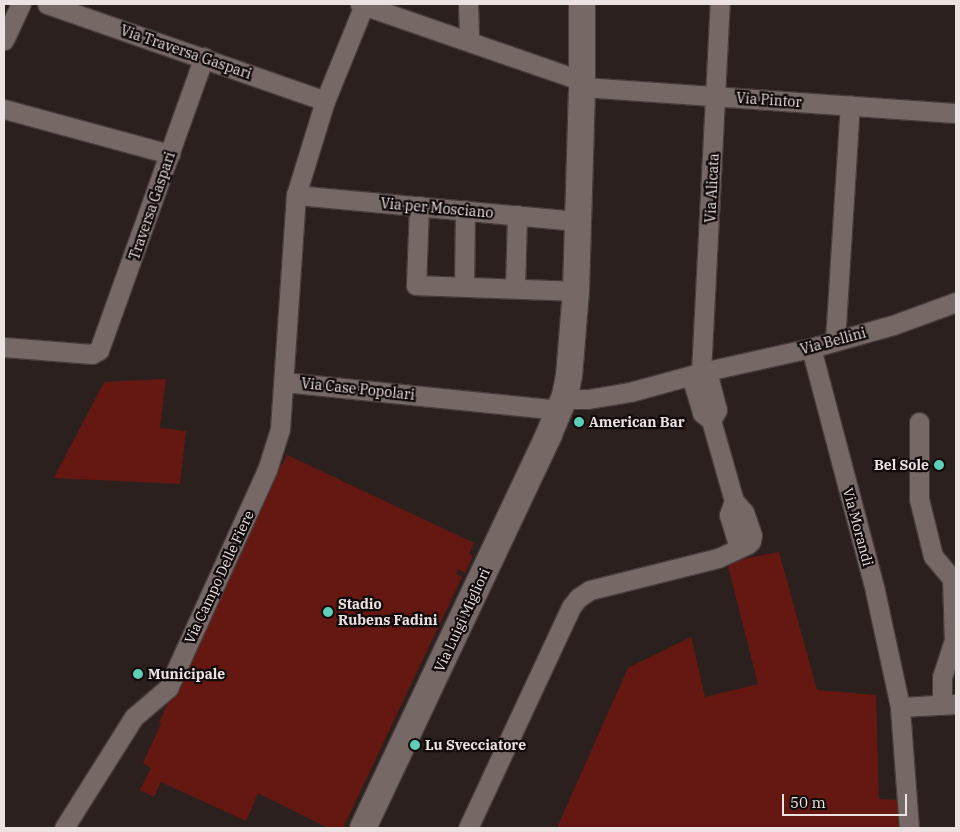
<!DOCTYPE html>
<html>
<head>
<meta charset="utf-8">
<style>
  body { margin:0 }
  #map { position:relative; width:960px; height:832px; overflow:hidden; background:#2b201e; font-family:"IBM Plex Serif",serif }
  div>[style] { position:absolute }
  .green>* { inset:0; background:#651811 }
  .roads { filter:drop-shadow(1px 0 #483d3c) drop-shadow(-1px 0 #483d3c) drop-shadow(0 1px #483d3c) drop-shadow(0 -1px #483d3c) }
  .minor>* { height:19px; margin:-9.5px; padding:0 9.5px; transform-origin:9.5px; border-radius:9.5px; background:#766865 }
  .secondary>* { height:26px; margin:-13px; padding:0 13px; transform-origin:13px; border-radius:13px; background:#766865 }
  .dots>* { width:14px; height:14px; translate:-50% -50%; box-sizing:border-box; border:2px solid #100b0a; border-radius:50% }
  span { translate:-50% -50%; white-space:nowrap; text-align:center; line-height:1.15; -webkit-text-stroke:4.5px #100b0a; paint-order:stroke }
  .street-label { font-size:14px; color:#ebe2e1 }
  .poi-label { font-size:14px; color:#ebe2e1; font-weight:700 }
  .left { translate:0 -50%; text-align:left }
  .right { translate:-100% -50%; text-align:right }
  .frame { position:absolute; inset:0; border:5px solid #ebe2e1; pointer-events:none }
  .scale { position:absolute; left:782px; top:794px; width:125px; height:22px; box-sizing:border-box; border:2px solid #ebe2e1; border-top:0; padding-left:6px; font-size:15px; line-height:18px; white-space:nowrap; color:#ebe2e1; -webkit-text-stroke:4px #100b0a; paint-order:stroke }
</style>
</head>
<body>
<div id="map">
  <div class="green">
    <i style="clip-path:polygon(166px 379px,160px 428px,186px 431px,180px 484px,54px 478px,104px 382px)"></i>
    <i style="clip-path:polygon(287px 455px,474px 543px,469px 554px,473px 556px,465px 573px,458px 569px,456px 574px,462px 577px,343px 828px,328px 828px,258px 793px,246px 821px,161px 782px,154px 797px,140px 790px,151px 768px,143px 763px,161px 724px,159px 722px,271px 484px)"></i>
    <i style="clip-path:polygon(779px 552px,817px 690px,876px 695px,879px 799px,899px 800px,901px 828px,557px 828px,628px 668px,691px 637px,705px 697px,758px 684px,727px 562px)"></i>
  </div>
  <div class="roads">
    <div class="minor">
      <i style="left:47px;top:4px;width:294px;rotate:19.2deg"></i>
      <i style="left:360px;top:4px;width:235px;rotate:19.1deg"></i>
      <i style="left:468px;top:4px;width:37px;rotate:88deg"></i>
      <i style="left:4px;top:40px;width:40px;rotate:-65deg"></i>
      <i style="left:582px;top:87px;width:375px;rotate:4deg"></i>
      <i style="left:4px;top:109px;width:172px;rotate:15.2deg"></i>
      <i style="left:296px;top:195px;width:283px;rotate:5.3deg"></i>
      <i style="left:419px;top:206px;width:79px;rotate:92.2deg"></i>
      <i style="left:416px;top:285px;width:160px;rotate:2.1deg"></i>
      <i style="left:464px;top:286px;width:76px;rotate:-89.2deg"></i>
      <i style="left:515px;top:288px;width:73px;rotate:-88.4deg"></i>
      <i style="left:835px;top:341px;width:236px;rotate:-86.4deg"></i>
      <i style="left:4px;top:347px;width:88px;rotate:4.5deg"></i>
      <i style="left:92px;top:354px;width:8px;rotate:-30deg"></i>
      <i style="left:99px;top:350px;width:311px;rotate:-70.3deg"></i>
      <i style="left:811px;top:348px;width:251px;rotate:75.2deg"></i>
      <i style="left:875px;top:591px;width:119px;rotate:77.8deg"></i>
      <i style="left:707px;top:371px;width:40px;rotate:75.6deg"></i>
      <i style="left:717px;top:410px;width:12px;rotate:121deg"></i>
      <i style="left:701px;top:373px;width:369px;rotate:-87.1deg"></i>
      <i style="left:691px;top:376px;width:39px;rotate:73deg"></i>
      <i style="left:702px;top:413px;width:11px;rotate:38deg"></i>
      <i style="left:284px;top:382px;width:277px;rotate:5.8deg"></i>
      <i style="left:565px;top:396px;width:11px;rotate:15deg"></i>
      <i style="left:576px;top:399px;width:12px"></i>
      <i style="left:588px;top:399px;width:43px;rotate:-9.5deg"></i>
      <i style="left:630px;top:392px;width:80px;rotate:-15.3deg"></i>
      <i style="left:707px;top:371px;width:107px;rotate:-12.5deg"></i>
      <i style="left:811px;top:348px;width:85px;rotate:-15.7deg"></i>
      <i style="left:893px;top:325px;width:67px;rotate:-20.1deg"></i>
      <i style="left:919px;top:422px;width:77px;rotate:90deg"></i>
      <i style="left:919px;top:499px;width:59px;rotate:76.2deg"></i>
      <i style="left:933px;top:556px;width:30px;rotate:50deg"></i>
      <i style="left:952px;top:579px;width:4px"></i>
      <i style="left:734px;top:501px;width:15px;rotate:110deg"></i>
      <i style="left:729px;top:515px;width:34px;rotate:73deg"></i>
      <i style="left:942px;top:705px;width:28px;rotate:-90deg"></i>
      <i style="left:942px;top:677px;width:38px;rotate:-72deg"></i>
      <i style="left:954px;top:641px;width:62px;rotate:-91.8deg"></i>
      <i style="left:64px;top:828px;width:131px;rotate:-57.8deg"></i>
      <i style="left:134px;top:717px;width:45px;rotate:-40.5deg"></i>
      <i style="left:168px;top:688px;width:239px;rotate:-65.6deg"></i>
      <i style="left:267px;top:470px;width:43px;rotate:-72.4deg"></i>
      <i style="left:280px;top:429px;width:235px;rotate:-86.1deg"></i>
      <i style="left:296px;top:195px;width:98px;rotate:-72.9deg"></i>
      <i style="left:325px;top:101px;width:104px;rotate:-67.9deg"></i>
      <i style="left:468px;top:828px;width:244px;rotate:-65deg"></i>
      <i style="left:571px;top:607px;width:11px;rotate:-52deg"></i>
      <i style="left:578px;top:598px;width:14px;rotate:-34deg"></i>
      <i style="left:590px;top:590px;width:132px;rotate:-14deg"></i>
      <i style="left:718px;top:558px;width:33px;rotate:-25deg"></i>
      <i style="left:748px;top:544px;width:4px;rotate:-45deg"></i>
      <i style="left:751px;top:541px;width:6px;rotate:-81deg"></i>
      <i style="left:752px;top:535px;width:24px;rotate:-109deg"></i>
      <i style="left:744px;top:512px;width:15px;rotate:-132deg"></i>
      <i style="left:734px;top:501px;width:84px;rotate:-105.9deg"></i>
      <i style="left:909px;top:828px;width:121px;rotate:-94.3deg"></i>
      <i style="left:900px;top:707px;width:56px;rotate:-3.1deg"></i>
    </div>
    <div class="secondary">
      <i style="left:363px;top:828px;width:436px;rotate:-64.7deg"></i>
      <i style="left:549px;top:434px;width:41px;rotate:-67.2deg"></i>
      <i style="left:565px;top:396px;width:20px;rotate:-79deg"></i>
      <i style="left:569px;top:376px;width:85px;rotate:-85.3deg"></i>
      <i style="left:576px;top:291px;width:204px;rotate:-88.3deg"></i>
      <i style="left:582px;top:87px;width:83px;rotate:-90deg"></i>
    </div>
  </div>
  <div class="dots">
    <i style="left:579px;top:422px;background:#5dceb8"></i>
    <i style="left:939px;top:465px;background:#5dceb8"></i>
    <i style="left:328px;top:612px;background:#5dceb8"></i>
    <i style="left:138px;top:674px;background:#5dceb8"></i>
    <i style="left:415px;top:745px;background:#5dceb8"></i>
  </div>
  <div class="street-label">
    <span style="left:186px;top:52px;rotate:19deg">Via Traversa Gaspari</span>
    <span style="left:769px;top:100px;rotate:4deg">Via Pintor</span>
    <span style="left:712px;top:188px;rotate:-87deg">Via Alicata</span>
    <span style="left:152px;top:206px;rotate:-71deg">Traversa Gaspari</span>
    <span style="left:437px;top:208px;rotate:5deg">Via per Mosciano</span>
    <span style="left:833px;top:341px;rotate:-15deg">Via Bellini</span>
    <span style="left:358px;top:389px;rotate:6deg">Via Case Popolari</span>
    <span style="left:858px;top:527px;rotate:75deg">Via Morandi</span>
    <span style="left:219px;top:577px;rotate:-65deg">Via Campo Delle Fiere</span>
    <span style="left:462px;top:620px;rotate:-65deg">Via Luigi Migliori</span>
  </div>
  <div class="poi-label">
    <span class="left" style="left:589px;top:422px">American Bar</span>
    <span class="right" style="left:929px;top:465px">Bel Sole</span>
    <span class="left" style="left:338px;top:612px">Stadio<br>Rubens Fadini</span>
    <span class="left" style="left:148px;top:674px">Municipale</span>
    <span class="left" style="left:425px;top:745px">Lu Svecciatore</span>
  </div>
  <div class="frame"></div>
  <div class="scale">50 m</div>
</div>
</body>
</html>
